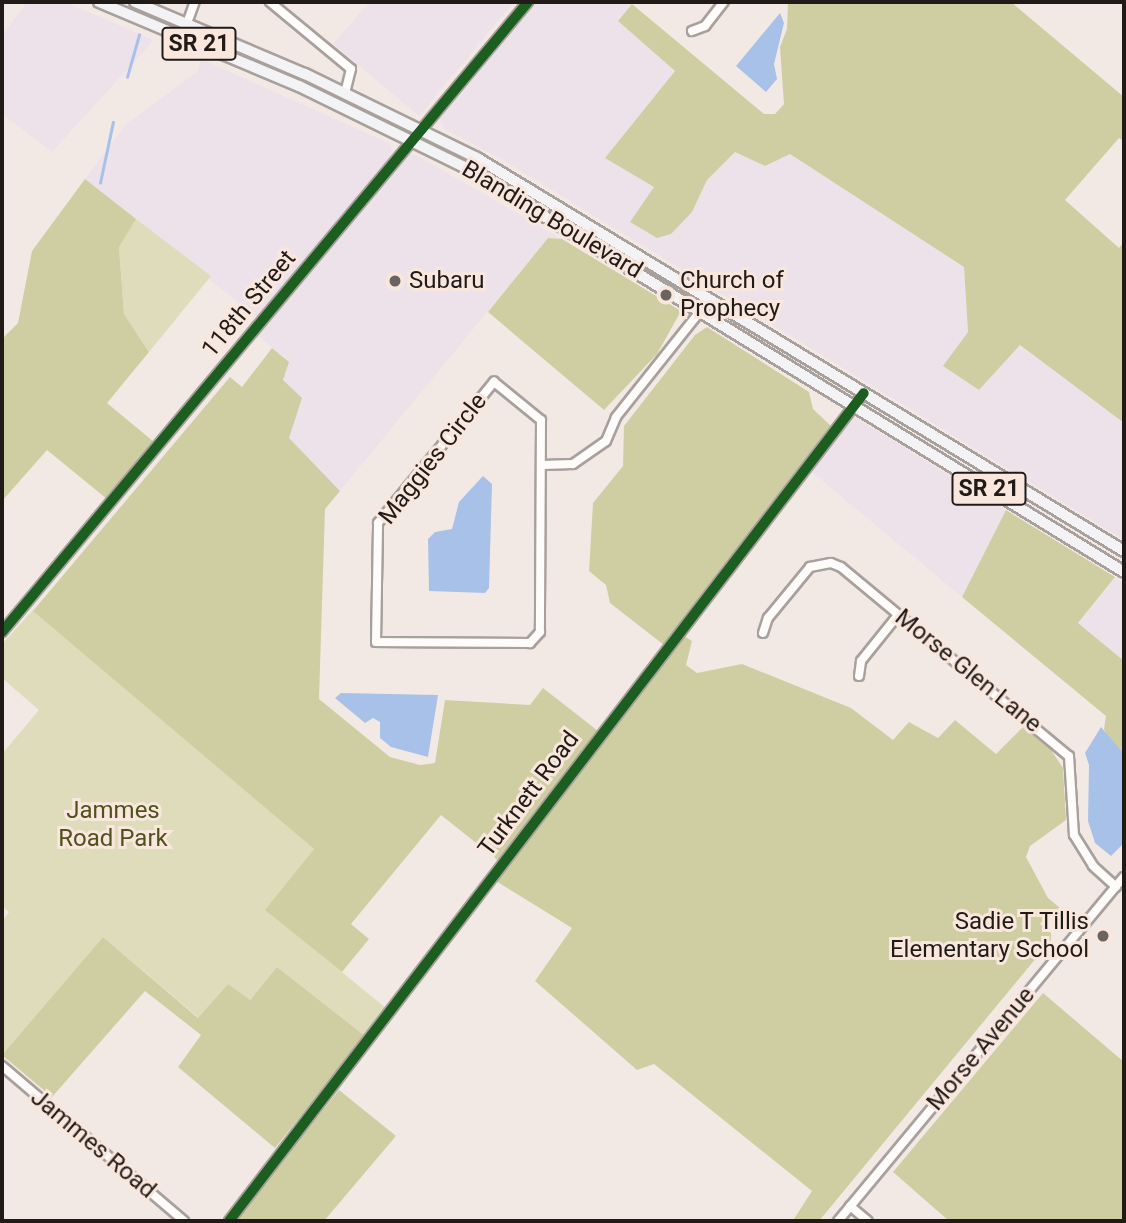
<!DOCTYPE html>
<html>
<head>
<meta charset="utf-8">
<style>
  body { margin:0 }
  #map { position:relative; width:1126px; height:1223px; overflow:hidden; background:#f3e9e4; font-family:Roboto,sans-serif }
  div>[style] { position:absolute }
  .commercial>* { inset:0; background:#eee2ea }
  .green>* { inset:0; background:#dedcba }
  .forest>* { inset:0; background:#cfcea3 }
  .water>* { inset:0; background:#a8c1e9 }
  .stream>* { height:2.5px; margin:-1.25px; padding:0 1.25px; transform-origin:1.25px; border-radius:1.25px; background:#a8c1e9 }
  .roads { filter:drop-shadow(2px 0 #a8a09c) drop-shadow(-2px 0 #a8a09c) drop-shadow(0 2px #a8a09c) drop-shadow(0 -2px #a8a09c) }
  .minor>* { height:8px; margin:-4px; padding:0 4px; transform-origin:4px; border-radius:4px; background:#fdfcfb }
  .major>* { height:10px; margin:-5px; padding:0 5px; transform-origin:5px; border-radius:5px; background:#f3f3f5 }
  .cycleway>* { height:10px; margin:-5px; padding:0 5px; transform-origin:5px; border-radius:5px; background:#1b5e20 }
  .dots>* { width:19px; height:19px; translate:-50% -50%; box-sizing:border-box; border:4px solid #f9e7de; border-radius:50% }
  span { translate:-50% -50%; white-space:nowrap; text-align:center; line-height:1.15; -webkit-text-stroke:6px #f9e7de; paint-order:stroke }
  .shield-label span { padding:2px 5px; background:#f9e7de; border:2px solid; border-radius:5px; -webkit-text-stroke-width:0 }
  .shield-label { font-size:23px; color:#211b18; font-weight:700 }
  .street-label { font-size:24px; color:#211b18 }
  .poi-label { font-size:24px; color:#211b18 }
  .left { translate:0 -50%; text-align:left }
  .right { translate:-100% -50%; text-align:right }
  .park-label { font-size:24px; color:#4f521c }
  .frame { position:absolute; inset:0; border:4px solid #211b18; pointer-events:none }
</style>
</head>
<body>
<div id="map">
  <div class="commercial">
    <i style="clip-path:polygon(27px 2px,65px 2px,154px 40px,52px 152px,2px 114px,2px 35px)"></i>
    <i style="clip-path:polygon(369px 2px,514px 2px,419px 116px,333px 44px)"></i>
    <i style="clip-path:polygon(535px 2px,629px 2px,632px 4px,618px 21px,675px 71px,606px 157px,655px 187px,630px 222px,692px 212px,707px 180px,736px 152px,765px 166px,790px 154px,964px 267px,968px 332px,944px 366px,979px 390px,1020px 345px,1124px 423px,1124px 540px,501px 159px,444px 129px,440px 121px,445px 109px)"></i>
    <i style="clip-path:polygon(201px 59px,389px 143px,392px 150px,388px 162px,257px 318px,85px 179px,126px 124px,197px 72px)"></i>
    <i style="clip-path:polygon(408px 155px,416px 155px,562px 239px,548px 238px,340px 491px,287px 438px,283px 380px,289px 362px,257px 335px)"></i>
    <i style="clip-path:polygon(849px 418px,858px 419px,1006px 510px,962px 597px,808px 469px)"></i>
    <i style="clip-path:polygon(1115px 577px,1124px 583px,1124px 661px,1078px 624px)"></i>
  </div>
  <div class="green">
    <i style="clip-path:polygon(136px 219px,211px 276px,149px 352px,124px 314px,119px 246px)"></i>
    <i style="clip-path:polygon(33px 610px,314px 849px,266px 910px,387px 1009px,365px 1036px,277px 967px,249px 1001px,228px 984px,199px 1018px,103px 937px,2px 1055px,2px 921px,9px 912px,2px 906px,2px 754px,39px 710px,2px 678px,2px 644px)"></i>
  </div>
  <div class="forest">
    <i style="clip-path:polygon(788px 2px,1011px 2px,1124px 97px,1124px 141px,1119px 138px,1065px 200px,1119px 248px,1124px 242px,1124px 423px,1020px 345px,979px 390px,943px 366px,968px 332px,964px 267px,790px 154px,765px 166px,735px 152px,707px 180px,692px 212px,671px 234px,657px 238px,630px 222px,654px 187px,605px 158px,675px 71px,618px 21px,632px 4px,764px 114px,775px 114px,784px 104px,780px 47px,787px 29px)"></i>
    <i style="clip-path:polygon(85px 179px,136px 219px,119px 247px,124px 314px,149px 352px,107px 403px,154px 442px,107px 499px,47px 450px,2px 501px,2px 339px,18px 323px,32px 251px)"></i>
    <i style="clip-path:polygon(548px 238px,562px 239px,681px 311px,657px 354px,604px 410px,488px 312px)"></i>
    <i style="clip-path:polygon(707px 327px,809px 392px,813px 409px,831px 426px,664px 645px,610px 603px,606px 585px,589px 571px,593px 503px,623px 466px,624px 426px,695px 335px)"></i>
    <i style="clip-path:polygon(272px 348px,289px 362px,283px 380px,302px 398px,289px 438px,340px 491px,325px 509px,319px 699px,390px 757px,420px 765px,435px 763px,445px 700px,530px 705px,543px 688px,598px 731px,500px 862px,441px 815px,351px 924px,369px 939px,342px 972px,265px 910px,314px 849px,33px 611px,230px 377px,242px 387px)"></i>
    <i style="clip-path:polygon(1006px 510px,1115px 577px,1078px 623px,1124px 661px,1124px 754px,1112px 746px,1104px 729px,1106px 716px,962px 597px)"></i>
    <i style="clip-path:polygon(683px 635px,692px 641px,686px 665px,697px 673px,742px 664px,851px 708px,893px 740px,909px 722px,938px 738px,955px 720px,996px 754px,1023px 727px,1051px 750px,1063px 768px,1066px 820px,1030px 846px,1026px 857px,1048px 898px,1072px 918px,1060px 922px,1049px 913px,1040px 924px,1051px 933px,1051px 940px,819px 1221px,794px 1219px,812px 1191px,654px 1064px,637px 1070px,535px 981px,572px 928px,496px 881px)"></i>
    <i style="clip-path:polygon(103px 937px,198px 1018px,228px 984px,250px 1000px,277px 967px,365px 1036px,275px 1148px,178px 1067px,201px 1035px,145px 991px,52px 1097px,2px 1055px)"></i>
    <i style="clip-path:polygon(1043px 993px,1124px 1062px,1124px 1221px,949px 1221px,893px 1172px)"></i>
    <i style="clip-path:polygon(339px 1090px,396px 1136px,324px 1221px,234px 1221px)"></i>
  </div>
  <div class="water">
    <i style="clip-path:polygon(780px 13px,784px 23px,774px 64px,777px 79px,766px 92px,736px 66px)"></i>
    <i style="clip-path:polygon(483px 476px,492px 484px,489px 588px,485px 593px,429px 591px,428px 539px,435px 532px,452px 529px,459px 502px)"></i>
    <i style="clip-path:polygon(341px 693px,438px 695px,428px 757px,391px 747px,380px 738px,380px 722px,373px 718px,365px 723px,335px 698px)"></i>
    <i style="clip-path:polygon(1101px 727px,1124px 754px,1124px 843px,1111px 856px,1095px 843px,1088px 821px,1089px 765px,1085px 753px)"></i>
  </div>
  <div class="stream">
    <i style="left:127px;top:77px;width:44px;rotate:-74.1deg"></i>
    <i style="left:100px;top:183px;width:62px;rotate:-78deg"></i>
  </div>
  <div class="roads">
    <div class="minor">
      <i style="left:270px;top:2px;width:105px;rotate:39.6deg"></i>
      <i style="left:351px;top:69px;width:25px;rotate:104deg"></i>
      <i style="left:692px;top:31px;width:14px;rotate:-21deg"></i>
      <i style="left:705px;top:26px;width:31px;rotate:-52deg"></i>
      <i style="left:182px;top:37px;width:37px;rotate:-70deg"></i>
      <i style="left:494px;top:382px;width:60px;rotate:39deg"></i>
      <i style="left:541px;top:420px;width:212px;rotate:90.3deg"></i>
      <i style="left:540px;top:632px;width:15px;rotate:132deg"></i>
      <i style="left:530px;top:643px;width:154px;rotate:-179.6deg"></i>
      <i style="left:376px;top:642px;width:119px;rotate:-89deg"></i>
      <i style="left:378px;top:523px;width:183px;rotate:-50.6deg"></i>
      <i style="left:542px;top:465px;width:31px;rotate:-2deg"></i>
      <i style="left:573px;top:464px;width:40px;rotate:-34.9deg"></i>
      <i style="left:606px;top:441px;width:26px;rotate:-67deg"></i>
      <i style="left:616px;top:417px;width:137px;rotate:-51.5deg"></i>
      <i style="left:2px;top:632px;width:821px;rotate:-50.14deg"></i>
      <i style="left:763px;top:633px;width:16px;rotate:-72deg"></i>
      <i style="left:768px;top:618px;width:66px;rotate:-50.5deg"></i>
      <i style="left:810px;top:567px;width:21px;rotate:-11deg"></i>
      <i style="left:831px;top:563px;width:11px;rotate:22deg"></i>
      <i style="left:841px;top:567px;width:296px;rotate:39.7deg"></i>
      <i style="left:1069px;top:756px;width:79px;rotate:86.4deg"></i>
      <i style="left:1074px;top:835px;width:36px;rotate:58deg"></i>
      <i style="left:1093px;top:866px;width:31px;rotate:42deg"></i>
      <i style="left:859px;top:676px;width:15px;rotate:-82deg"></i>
      <i style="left:861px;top:661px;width:59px;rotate:-51.2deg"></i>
      <i style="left:2px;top:1066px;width:239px;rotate:40.4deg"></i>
      <i style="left:850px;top:1206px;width:23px;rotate:40deg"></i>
      <i style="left:229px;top:1221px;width:1043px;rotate:-52.52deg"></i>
      <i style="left:838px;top:1221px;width:447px;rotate:-50.3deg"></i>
    </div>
    <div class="major">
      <i style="left:99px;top:2px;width:217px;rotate:22.8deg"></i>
      <i style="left:299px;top:86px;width:184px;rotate:26.1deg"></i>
      <i style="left:464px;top:167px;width:774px;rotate:31.53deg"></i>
      <i style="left:135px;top:2px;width:185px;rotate:23deg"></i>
      <i style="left:305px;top:74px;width:191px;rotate:26deg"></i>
      <i style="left:477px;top:158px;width:757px;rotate:31.28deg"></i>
    </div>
  </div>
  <div class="cycleway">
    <i style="left:2px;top:632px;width:821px;rotate:-50.14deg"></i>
    <i style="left:229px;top:1221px;width:1043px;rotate:-52.52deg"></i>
  </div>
  <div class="dots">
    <i style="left:395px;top:281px;background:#6a635f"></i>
    <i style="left:666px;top:295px;background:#6a635f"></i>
    <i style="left:1103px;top:936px;background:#6a635f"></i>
  </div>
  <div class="shield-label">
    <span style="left:199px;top:44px">SR 21</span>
    <span style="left:989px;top:489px">SR 21</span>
  </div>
  <div class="street-label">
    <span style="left:552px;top:220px;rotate:31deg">Blanding Boulevard</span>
    <span style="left:249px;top:304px;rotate:-50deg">118th Street</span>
    <span style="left:433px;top:459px;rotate:-52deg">Maggies Circle</span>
    <span style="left:968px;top:671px;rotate:39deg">Morse Glen Lane</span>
    <span style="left:529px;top:794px;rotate:-53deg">Turknett Road</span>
    <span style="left:981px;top:1049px;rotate:-50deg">Morse Avenue</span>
    <span style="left:93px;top:1144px;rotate:40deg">Jammes Road</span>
  </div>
  <div class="poi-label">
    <span class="left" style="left:409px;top:281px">Subaru</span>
    <span class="left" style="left:680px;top:295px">Church of<br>Prophecy</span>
    <span class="right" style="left:1089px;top:936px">Sadie T Tillis<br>Elementary School</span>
  </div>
  <div class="park-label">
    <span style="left:113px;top:825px">Jammes<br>Road Park</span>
  </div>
  <div class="frame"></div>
</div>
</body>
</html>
